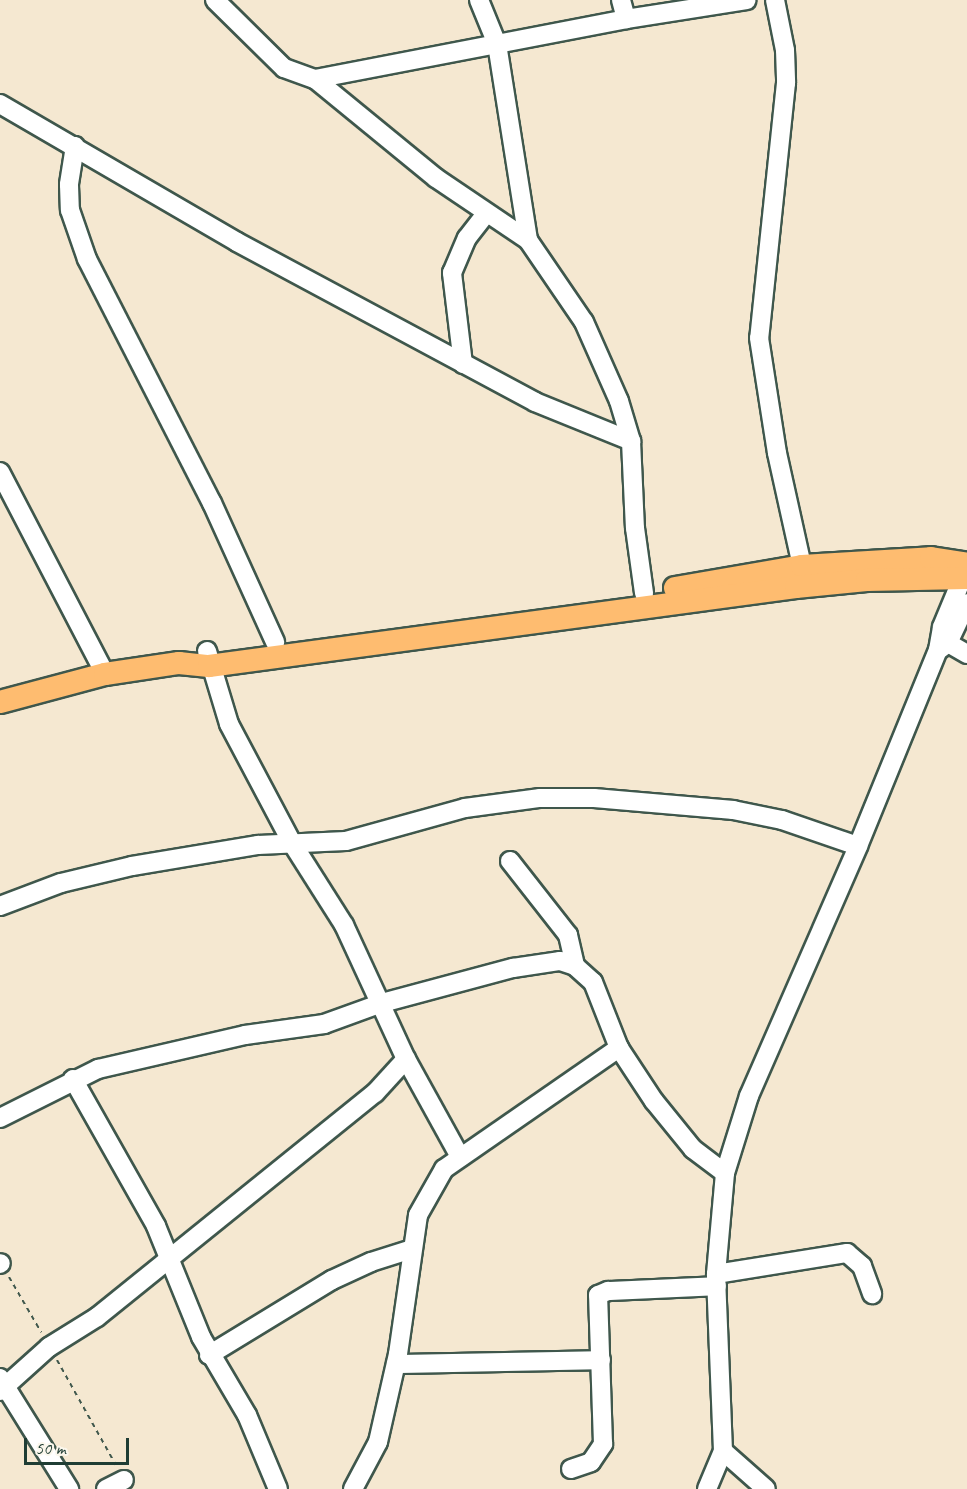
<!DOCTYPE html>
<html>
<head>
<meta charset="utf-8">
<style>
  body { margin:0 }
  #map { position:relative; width:967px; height:1489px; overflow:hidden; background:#f5e8d1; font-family:Caveat,sans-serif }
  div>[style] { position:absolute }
  .path>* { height:2px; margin-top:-1px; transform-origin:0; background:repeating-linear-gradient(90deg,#3f574c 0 4.5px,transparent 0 9px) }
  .roads { filter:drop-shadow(2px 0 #3f574c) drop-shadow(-2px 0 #3f574c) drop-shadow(0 2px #3f574c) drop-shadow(0 -2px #3f574c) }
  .minor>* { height:18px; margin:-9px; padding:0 9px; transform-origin:9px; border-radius:9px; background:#fff }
  .major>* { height:22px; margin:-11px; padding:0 11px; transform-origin:11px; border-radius:11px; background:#febc70 }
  span { translate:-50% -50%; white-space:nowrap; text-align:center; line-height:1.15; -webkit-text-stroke:4.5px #fbf7ec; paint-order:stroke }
  .scale { position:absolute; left:24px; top:1438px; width:105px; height:27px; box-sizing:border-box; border:3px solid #1f3d34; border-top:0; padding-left:8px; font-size:18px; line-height:21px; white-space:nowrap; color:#1f3d34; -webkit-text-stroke:4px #fbf7ec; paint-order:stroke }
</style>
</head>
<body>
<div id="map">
  <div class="path">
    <i style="left:9px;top:1277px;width:64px;rotate:59.8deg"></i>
    <i style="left:57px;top:1360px;width:120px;rotate:60.7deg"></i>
  </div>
  <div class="roads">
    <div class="minor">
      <i style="left:215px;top:0;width:97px;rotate:44.6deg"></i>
      <i style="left:284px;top:68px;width:33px;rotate:20deg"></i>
      <i style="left:315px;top:79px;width:156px;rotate:39.3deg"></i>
      <i style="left:436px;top:178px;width:111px;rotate:34deg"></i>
      <i style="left:528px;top:240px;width:99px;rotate:55.7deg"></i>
      <i style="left:584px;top:322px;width:86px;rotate:66.1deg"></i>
      <i style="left:619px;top:401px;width:42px;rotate:73.3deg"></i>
      <i style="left:631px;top:441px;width:87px;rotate:87.4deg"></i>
      <i style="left:635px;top:528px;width:66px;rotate:82.1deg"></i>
      <i style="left:479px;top:0;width:48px;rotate:67.8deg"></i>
      <i style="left:497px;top:44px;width:198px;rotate:81deg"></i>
      <i style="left:621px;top:0;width:20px;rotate:75deg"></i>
      <i style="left:775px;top:0;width:51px;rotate:78.7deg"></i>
      <i style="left:785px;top:50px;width:33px;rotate:88deg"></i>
      <i style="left:786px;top:83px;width:256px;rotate:96deg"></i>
      <i style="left:759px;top:338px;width:116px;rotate:81.1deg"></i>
      <i style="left:777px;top:453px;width:116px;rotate:77.5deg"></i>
      <i style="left:315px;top:79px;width:317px;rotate:-10.9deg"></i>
      <i style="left:626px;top:19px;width:122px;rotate:-8.9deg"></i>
      <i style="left:0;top:104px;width:274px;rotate:30.2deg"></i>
      <i style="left:237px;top:242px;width:338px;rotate:28.2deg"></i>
      <i style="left:535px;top:402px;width:104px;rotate:22.1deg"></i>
      <i style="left:75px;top:146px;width:39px;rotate:99deg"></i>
      <i style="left:69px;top:185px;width:25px;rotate:88deg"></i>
      <i style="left:70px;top:210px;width:52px;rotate:70.9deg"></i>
      <i style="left:87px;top:259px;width:274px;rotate:62.9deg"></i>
      <i style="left:212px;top:503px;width:153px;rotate:65.6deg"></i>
      <i style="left:463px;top:364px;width:92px;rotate:-96.9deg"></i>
      <i style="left:452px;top:273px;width:38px;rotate:-67deg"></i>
      <i style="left:467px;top:238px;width:31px;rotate:-52deg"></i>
      <i style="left:0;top:472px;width:228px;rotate:62.5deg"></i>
      <i style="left:948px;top:643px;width:22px;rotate:30deg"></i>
      <i style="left:940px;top:649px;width:10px;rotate:-37deg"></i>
      <i style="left:948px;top:643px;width:44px;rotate:-64.6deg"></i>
      <i style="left:207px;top:651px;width:76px;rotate:73.2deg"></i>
      <i style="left:229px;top:724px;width:135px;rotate:62.1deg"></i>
      <i style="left:292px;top:843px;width:97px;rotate:57.6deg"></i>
      <i style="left:344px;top:925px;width:148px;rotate:65.2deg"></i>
      <i style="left:406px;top:1059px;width:112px;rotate:61.1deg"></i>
      <i style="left:510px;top:861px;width:94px;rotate:51.9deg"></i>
      <i style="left:568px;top:935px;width:32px;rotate:77deg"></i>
      <i style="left:0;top:906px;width:65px;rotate:-20.7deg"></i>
      <i style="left:61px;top:883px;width:73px;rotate:-13.5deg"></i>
      <i style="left:132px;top:866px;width:128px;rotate:-9.5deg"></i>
      <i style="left:258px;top:845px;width:88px;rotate:-2.6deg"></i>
      <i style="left:346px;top:841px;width:123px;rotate:-15.5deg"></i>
      <i style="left:465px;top:808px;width:76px;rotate:-7.6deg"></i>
      <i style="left:540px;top:798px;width:54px"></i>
      <i style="left:594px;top:798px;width:140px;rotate:4.9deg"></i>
      <i style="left:733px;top:810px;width:50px;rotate:11.5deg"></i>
      <i style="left:782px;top:820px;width:80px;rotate:18.9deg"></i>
      <i style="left:73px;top:1079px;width:169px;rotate:60.5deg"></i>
      <i style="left:156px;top:1226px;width:120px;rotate:67.9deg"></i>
      <i style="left:201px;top:1337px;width:91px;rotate:59.5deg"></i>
      <i style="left:247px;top:1415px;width:80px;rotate:67.3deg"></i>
      <i style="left:0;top:1118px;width:110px;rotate:-26.6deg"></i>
      <i style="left:98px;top:1069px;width:151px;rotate:-13deg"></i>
      <i style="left:245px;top:1035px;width:80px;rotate:-7.9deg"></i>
      <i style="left:324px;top:1024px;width:62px;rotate:-19.9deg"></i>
      <i style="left:382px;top:1003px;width:136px;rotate:-15deg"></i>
      <i style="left:513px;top:968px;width:48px;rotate:-8.5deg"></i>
      <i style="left:560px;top:961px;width:16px;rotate:18deg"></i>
      <i style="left:575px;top:966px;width:24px;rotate:42deg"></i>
      <i style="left:593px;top:982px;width:71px;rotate:68.5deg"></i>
      <i style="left:619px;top:1048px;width:64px;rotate:56.6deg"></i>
      <i style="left:654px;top:1101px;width:62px;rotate:50.9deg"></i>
      <i style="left:693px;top:1149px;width:40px;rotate:37deg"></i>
      <i style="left:0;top:1264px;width:1px;rotate:-45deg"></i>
      <i style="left:716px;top:1274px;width:133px;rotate:-9.1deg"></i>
      <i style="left:847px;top:1253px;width:20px;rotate:41deg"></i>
      <i style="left:862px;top:1266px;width:30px;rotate:70deg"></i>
      <i style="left:209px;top:1355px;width:144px;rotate:-31.4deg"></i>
      <i style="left:332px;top:1280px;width:43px;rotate:-24.8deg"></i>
      <i style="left:371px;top:1262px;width:43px;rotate:-17.6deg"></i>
      <i style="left:396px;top:1364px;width:205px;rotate:-1.1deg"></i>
      <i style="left:0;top:1378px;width:131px;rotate:58.1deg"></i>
      <i style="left:0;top:1391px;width:66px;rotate:-41.9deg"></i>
      <i style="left:49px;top:1347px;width:57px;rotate:-32deg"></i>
      <i style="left:97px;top:1317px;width:357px;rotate:-38.9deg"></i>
      <i style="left:375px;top:1093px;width:46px;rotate:-47.6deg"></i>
      <i style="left:723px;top:1451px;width:57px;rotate:41.5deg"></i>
      <i style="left:571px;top:1469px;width:21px;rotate:-19deg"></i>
      <i style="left:591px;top:1462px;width:22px;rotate:-56deg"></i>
      <i style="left:603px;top:1444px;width:149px;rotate:-91.9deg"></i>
      <i style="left:598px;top:1295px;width:11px;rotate:-22deg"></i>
      <i style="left:608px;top:1291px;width:109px;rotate:-2.6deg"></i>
      <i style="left:106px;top:1489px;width:20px;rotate:-27deg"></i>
      <i style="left:353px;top:1489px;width:53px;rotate:-62deg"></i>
      <i style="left:378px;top:1442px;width:90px;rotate:-77.2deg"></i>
      <i style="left:398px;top:1354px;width:140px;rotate:-81.8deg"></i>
      <i style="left:418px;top:1215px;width:53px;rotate:-60.5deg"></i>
      <i style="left:444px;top:1169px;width:213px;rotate:-34.7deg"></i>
      <i style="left:707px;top:1489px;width:41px;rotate:-67.2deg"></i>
      <i style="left:723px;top:1451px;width:177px;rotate:-92.3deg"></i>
      <i style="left:716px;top:1274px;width:101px;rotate:-84.9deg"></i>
      <i style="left:725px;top:1173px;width:81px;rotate:-72.7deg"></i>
      <i style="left:749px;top:1096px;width:273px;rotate:-66.4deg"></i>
      <i style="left:858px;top:846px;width:212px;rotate:-67.8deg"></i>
      <i style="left:938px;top:650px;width:23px;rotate:-80deg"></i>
      <i style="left:942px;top:627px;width:65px;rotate:-67.4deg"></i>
    </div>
    <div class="major">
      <i style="left:675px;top:588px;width:129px;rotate:-9.8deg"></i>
      <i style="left:802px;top:566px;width:129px;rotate:-3.5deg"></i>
      <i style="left:931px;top:558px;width:36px;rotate:9deg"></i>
      <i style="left:0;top:702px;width:109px;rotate:-14.9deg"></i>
      <i style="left:105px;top:674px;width:75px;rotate:-8.5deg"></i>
      <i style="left:179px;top:663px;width:30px;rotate:6deg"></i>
      <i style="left:209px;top:666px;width:592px;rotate:-7.66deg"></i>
      <i style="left:796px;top:587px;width:71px;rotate:-5.6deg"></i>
      <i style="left:867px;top:580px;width:100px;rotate:-1.1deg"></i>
    </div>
  </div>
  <div class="scale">50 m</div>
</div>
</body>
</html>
